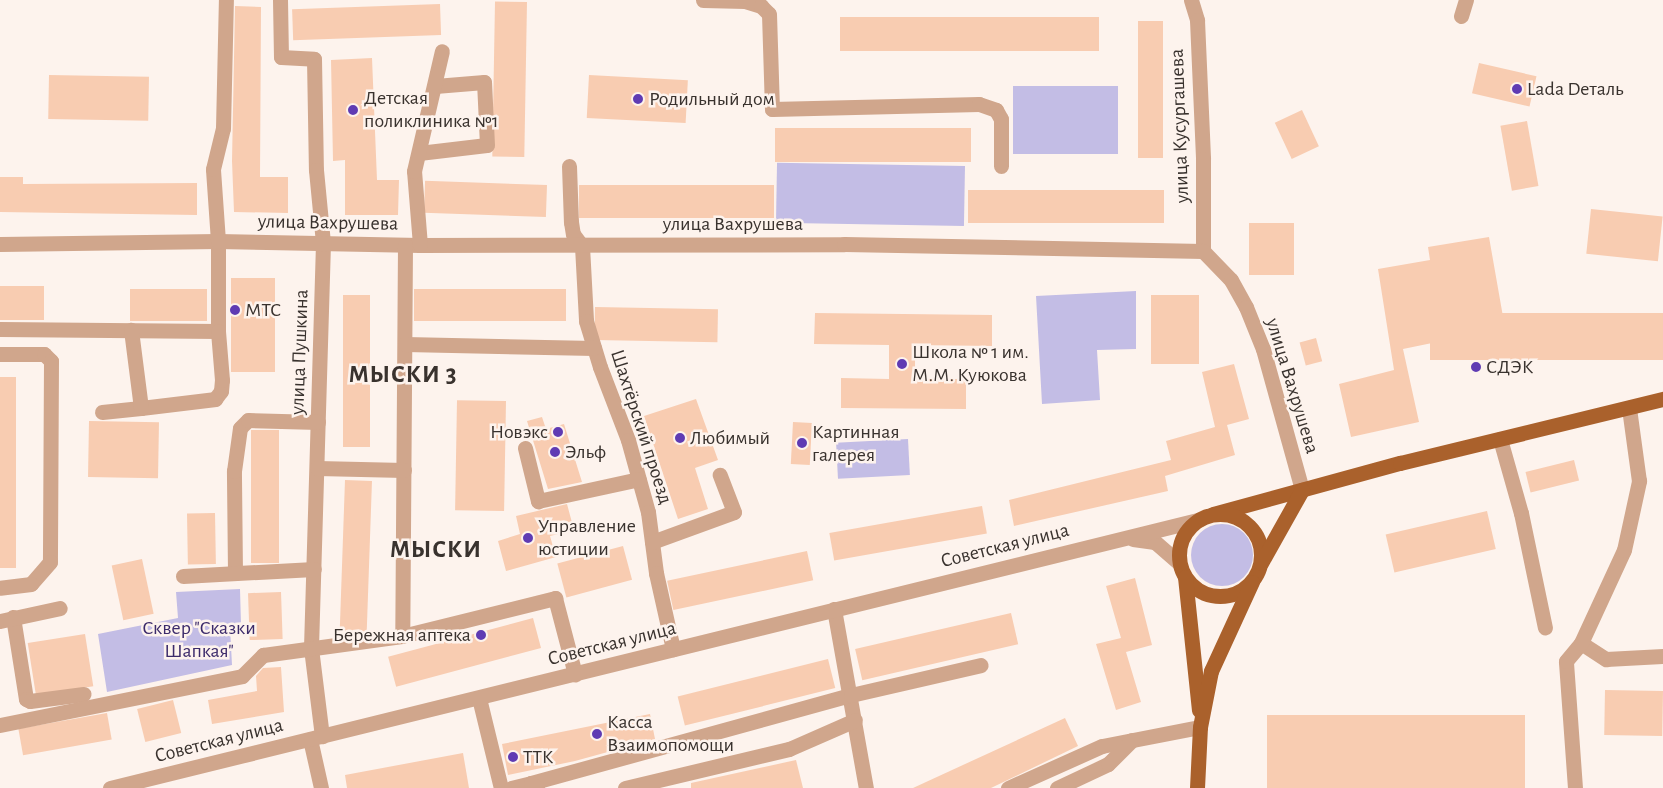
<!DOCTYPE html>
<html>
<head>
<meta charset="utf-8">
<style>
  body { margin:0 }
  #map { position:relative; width:1663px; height:788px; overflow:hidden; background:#fdf3ed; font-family:"Alegreya Sans",sans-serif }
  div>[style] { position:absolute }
  .green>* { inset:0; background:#c3bde5; transform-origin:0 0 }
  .round { border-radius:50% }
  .building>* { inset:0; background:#f8ccb1; transform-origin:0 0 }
  .minor>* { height:15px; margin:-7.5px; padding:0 7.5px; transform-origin:7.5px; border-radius:7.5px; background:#d0a68c }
  .major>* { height:15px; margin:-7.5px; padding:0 7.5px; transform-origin:7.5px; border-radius:7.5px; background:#aa612c }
  .major>.ring { margin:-7.5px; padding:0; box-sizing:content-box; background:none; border:15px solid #aa612c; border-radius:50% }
  .dots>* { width:14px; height:14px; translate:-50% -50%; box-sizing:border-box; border:2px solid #fdf3ed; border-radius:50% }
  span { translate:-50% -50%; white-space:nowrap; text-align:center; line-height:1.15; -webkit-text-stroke:5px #fdf3ed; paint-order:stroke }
  .poi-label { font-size:20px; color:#39322e }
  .left { translate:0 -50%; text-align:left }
  .right { translate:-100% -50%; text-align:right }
  .street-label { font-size:20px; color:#39322e }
  .park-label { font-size:20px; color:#3b2a6a }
  .district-label { font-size:25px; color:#39322e; font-weight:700; letter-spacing:1px }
</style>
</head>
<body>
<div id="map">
  <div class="green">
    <i style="left:1118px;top:86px;width:68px;height:105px;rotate:90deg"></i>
    <i style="left:965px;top:166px;width:60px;height:188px;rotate:91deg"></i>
    <i style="clip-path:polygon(1136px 291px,1136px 349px,1097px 350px,1100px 400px,1042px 404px,1036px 296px)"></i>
    <i style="left:908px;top:439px;width:36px;height:72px;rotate:87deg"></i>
    <i class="round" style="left:1191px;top:524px;width:62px;height:62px"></i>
    <i style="clip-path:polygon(240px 589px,241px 625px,230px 627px,232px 665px,107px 692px,98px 634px,178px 618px,176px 592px)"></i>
  </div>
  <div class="building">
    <i style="left:527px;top:2px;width:155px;height:32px;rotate:91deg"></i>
    <i style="left:440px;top:4px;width:31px;height:148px;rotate:88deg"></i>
    <i style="clip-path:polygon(235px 6px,261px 7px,260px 177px,288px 177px,288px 213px,234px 212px,232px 161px)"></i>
    <i style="left:840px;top:17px;width:259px;height:34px"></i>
    <i style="left:1138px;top:21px;width:25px;height:137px"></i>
    <i style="clip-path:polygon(372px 58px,377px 180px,399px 180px,398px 215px,345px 215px,345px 160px,333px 161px,331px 60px)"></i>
    <i style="left:1479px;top:63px;width:59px;height:31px;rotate:13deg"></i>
    <i style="left:49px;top:75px;width:100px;height:44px;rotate:1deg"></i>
    <i style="left:589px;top:75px;width:99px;height:43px;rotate:3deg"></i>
    <i style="left:1302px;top:110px;width:40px;height:30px;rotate:65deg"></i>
    <i style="left:1527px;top:121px;width:66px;height:27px;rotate:80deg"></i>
    <i style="left:775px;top:128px;width:196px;height:34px"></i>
    <i style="clip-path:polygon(0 177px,23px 177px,23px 184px,197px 183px,197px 215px,0 212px)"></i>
    <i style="left:547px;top:185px;width:32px;height:122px;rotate:92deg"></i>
    <i style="left:579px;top:185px;width:195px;height:33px"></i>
    <i style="left:968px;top:190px;width:196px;height:33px"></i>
    <i style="left:1591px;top:209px;width:72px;height:45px;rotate:6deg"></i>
    <i style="left:1249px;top:223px;width:45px;height:52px"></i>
    <i style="clip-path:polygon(1489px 237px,1505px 328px,1403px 349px,1419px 422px,1351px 437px,1339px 384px,1394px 370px,1378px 269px,1430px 260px,1428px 247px)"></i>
    <i style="left:231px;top:278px;width:44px;height:94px"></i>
    <i style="left:0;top:286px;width:44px;height:34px"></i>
    <i style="left:130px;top:289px;width:77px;height:32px"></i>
    <i style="left:414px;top:289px;width:152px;height:32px"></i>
    <i style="left:370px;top:295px;width:152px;height:27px;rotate:90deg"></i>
    <i style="left:1151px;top:295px;width:48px;height:69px"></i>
    <i style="left:595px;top:307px;width:123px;height:33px;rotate:1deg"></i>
    <i style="clip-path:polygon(815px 313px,992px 315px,992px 346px,915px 345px,915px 379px,966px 379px,966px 409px,841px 408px,841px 378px,889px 379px,889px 345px,814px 344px)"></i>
    <i style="left:1663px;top:313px;width:47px;height:233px;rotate:90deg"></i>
    <i style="left:1316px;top:338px;width:24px;height:17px;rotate:75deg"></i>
    <i style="clip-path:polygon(1234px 364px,1249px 419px,1227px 425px,1235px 455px,1165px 476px,1168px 491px,1014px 526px,1009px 500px,1171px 460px,1166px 441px,1215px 427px,1202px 372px)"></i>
    <i style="left:16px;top:377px;width:191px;height:16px;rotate:90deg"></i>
    <i style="clip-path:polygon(696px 399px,718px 460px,695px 468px,708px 509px,678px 519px,644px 416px)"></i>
    <i style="left:506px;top:401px;width:110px;height:49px;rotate:91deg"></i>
    <i style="clip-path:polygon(542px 417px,546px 429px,564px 424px,582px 482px,548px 489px,527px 421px)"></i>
    <i style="left:89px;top:421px;width:70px;height:56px;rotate:1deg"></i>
    <i style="left:793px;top:422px;width:19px;height:42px;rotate:3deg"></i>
    <i style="left:251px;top:430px;width:28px;height:133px"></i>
    <i style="left:1574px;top:460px;width:21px;height:50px;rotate:76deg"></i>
    <i style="left:345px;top:480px;width:27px;height:155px;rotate:2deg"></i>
    <i style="clip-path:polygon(567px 504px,574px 530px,550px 536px,556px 557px,506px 571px,498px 541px,520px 534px,516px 516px)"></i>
    <i style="left:982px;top:506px;width:28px;height:155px;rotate:80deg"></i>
    <i style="left:1487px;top:511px;width:39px;height:104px;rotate:77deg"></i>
    <i style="left:215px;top:513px;width:51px;height:28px;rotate:89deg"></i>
    <i style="left:623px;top:546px;width:35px;height:68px;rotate:75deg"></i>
    <i style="left:807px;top:551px;width:30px;height:143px;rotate:78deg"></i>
    <i style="left:142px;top:559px;width:56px;height:31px;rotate:78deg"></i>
    <i style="clip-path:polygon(1135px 578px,1152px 645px,1126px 652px,1141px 702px,1116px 710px,1096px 644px,1121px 638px,1106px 586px)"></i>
    <i style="left:281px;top:592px;width:47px;height:33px;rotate:88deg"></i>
    <i style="left:1011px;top:613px;width:32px;height:160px;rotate:77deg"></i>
    <i style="left:533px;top:618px;width:31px;height:150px;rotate:75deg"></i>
    <i style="left:85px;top:634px;width:53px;height:58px;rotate:81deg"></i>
    <i style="left:828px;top:659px;width:30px;height:155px;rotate:76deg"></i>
    <i style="clip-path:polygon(281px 667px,284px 712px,212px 724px,208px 700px,257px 691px,256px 676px,263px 668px)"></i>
    <i style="left:1605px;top:690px;width:58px;height:45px;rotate:1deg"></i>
    <i style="left:173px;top:700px;width:34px;height:37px;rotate:76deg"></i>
    <i style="left:107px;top:713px;width:27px;height:90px;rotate:80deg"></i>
    <i style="clip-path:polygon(650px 714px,655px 739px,575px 761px,508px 775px,502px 744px)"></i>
    <i style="left:1267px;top:715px;width:258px;height:73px"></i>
    <i style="clip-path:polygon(1065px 718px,1078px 746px,991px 788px,913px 788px)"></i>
    <i style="clip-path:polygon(463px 753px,469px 788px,347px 788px,345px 775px)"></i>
    <i style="clip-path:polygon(796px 760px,803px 788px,691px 788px,691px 783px)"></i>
  </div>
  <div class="minor">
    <i style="left:280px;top:0;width:57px;rotate:89deg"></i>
    <i style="left:281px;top:57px;width:33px;rotate:3deg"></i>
    <i style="left:314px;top:59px;width:111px;rotate:89deg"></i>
    <i style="left:316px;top:170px;width:73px;rotate:84.5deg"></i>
    <i style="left:323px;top:243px;width:405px;rotate:91.7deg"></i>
    <i style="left:311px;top:648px;width:89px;rotate:82.9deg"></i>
    <i style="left:703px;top:0;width:42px;rotate:1.4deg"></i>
    <i style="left:745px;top:1px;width:17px;rotate:17deg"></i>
    <i style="left:761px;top:6px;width:11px;rotate:45deg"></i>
    <i style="left:769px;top:14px;width:95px;rotate:88.2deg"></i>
    <i style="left:772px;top:109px;width:207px;rotate:-1.4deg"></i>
    <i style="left:979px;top:104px;width:18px;rotate:19deg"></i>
    <i style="left:996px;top:110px;width:10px;rotate:61deg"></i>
    <i style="left:1001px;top:119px;width:47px;rotate:90deg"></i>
    <i style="left:1191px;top:0;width:21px;rotate:73deg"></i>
    <i style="left:1197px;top:20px;width:139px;rotate:87.5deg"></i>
    <i style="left:1203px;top:159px;width:92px;rotate:90deg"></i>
    <i style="left:1461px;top:16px;width:17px;rotate:-73deg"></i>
    <i style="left:419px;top:153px;width:68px;rotate:-6.7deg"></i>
    <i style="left:487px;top:145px;width:63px;rotate:-92.7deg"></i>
    <i style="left:484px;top:82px;width:49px;rotate:175.3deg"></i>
    <i style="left:569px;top:166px;width:56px;rotate:88deg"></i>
    <i style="left:571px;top:222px;width:12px;rotate:81deg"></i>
    <i style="left:573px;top:234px;width:15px;rotate:53deg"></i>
    <i style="left:582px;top:246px;width:75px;rotate:86.9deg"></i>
    <i style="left:586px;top:321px;width:48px;rotate:73.1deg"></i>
    <i style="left:600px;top:367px;width:78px;rotate:69deg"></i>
    <i style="left:628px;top:440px;width:75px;rotate:74.5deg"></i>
    <i style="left:648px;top:512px;width:62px;rotate:82.5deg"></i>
    <i style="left:656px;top:573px;width:78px;rotate:77.4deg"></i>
    <i style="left:0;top:244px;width:218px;rotate:-0.8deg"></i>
    <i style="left:218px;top:241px;width:202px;rotate:1.1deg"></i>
    <i style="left:420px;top:245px;width:424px;rotate:-0.1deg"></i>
    <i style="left:844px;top:244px;width:359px;rotate:1.1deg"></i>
    <i style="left:1203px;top:251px;width:40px;rotate:46deg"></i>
    <i style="left:1231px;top:280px;width:31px;rotate:61deg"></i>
    <i style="left:1246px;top:307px;width:45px;rotate:68deg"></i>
    <i style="left:1263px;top:349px;width:146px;rotate:74.5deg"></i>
    <i style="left:405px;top:245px;width:391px;rotate:90.4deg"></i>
    <i style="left:402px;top:636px;width:158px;rotate:-13.9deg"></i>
    <i style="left:555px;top:598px;width:79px;rotate:75.3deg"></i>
    <i style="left:420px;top:245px;width:74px;rotate:-94.6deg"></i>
    <i style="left:414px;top:171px;width:123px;rotate:-76.9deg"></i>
    <i style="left:0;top:329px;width:218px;rotate:0.5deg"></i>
    <i style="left:218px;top:331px;width:90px;rotate:-90deg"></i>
    <i style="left:218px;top:241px;width:72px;rotate:-94deg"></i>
    <i style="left:213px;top:169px;width:42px;rotate:-76.3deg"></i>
    <i style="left:223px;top:128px;width:128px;rotate:-88.7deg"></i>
    <i style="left:405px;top:344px;width:189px;rotate:1.2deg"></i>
    <i style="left:0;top:354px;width:44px"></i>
    <i style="left:44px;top:354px;width:10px;rotate:45deg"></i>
    <i style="left:51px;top:361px;width:201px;rotate:90.3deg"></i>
    <i style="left:50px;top:562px;width:29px;rotate:131deg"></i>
    <i style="left:31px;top:584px;width:31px;rotate:173deg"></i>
    <i style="left:141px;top:408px;width:75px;rotate:-6.9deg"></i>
    <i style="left:215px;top:399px;width:10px;rotate:-53deg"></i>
    <i style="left:221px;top:391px;width:11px;rotate:-85deg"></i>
    <i style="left:222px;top:380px;width:49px;rotate:-94.7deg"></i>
    <i style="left:102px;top:412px;width:39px;rotate:-6deg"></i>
    <i style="left:141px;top:408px;width:79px;rotate:-97.3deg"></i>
    <i style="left:1500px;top:439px;width:77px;rotate:74.2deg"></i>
    <i style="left:1521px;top:513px;width:117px;rotate:78.2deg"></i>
    <i style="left:525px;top:448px;width:55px;rotate:76.2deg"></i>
    <i style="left:538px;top:501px;width:103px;rotate:-12.3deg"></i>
    <i style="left:317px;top:468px;width:87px;rotate:1.3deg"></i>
    <i style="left:1133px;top:539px;width:22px;rotate:8deg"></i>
    <i style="left:1155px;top:542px;width:32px;rotate:41deg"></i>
    <i style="left:652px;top:542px;width:87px;rotate:-20.1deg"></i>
    <i style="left:734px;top:512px;width:40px;rotate:-111deg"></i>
    <i style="left:235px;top:573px;width:102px;rotate:-90.6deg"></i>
    <i style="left:234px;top:471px;width:43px;rotate:-82.1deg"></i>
    <i style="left:240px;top:428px;width:11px;rotate:-45deg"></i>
    <i style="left:248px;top:420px;width:70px;rotate:1.6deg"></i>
    <i style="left:183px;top:576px;width:131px;rotate:-3.1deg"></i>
    <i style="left:834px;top:609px;width:182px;rotate:79.9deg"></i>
    <i style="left:13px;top:617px;width:83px;rotate:81deg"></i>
    <i style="left:26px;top:699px;width:4px;rotate:27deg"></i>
    <i style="left:30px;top:701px;width:54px;rotate:-7.4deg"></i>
    <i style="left:0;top:621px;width:61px;rotate:-12.2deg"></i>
    <i style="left:1581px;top:643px;width:30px;rotate:33deg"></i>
    <i style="left:1606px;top:659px;width:57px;rotate:-3deg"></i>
    <i style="left:479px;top:698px;width:93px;rotate:76.3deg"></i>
    <i style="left:0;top:725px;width:247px;rotate:-11.4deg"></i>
    <i style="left:242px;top:676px;width:30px;rotate:-45deg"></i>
    <i style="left:263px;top:655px;width:140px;rotate:-7.8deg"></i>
    <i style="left:310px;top:739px;width:50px;rotate:77.3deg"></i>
    <i style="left:531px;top:783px;width:332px;rotate:-15.4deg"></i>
    <i style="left:851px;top:695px;width:133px;rotate:-13deg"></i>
    <i style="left:110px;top:788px;width:1121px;rotate:-13.84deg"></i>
    <i style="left:511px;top:788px;width:21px;rotate:-14deg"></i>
    <i style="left:531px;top:783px;width:8px;rotate:40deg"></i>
    <i style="left:625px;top:788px;width:169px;rotate:-13.4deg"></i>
    <i style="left:789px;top:749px;width:72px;rotate:-23.7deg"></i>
    <i style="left:1008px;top:788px;width:103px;rotate:-24.1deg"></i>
    <i style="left:1102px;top:746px;width:100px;rotate:-11deg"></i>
    <i style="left:1057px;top:788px;width:56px;rotate:-25.2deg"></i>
    <i style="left:1108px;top:764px;width:34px;rotate:-45deg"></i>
    <i style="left:1575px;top:788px;width:127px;rotate:-94.1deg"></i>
    <i style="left:1566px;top:661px;width:23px;rotate:-50deg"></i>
    <i style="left:1581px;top:643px;width:102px;rotate:-65.2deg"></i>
    <i style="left:1624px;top:550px;width:71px;rotate:-77.7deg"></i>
    <i style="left:1639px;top:481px;width:74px;rotate:-97.8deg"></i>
  </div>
  <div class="major">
    <i style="left:1213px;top:514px;width:194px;rotate:-15.3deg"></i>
    <i style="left:1400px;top:463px;width:271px;rotate:-13.7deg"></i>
    <i class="ring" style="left:1179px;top:514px;width:67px;height:67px"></i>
    <i style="left:1261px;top:563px;width:84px;rotate:-60.7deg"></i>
    <i style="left:1185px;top:577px;width:134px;rotate:84deg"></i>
    <i style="left:1197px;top:788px;width:61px;rotate:-87.2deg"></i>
    <i style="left:1200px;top:727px;width:57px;rotate:-78.9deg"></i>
    <i style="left:1211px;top:671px;width:98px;rotate:-65.3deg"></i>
  </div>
  <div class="dots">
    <i style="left:1517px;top:89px;background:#5f3bb3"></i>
    <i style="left:638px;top:99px;background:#5f3bb3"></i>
    <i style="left:353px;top:110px;background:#5f3bb3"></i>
    <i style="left:235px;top:310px;background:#5f3bb3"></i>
    <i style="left:902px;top:364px;background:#5f3bb3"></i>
    <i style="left:1476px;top:367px;background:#5f3bb3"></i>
    <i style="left:558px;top:432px;background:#5f3bb3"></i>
    <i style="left:680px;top:438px;background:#5f3bb3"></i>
    <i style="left:802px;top:443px;background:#5f3bb3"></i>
    <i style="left:555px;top:452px;background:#5f3bb3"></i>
    <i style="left:528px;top:538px;background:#5f3bb3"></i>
    <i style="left:481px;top:635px;background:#5f3bb3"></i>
    <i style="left:597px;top:734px;background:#5f3bb3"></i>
    <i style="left:513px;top:757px;background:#5f3bb3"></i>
  </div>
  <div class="poi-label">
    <span class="left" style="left:1527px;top:89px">Lada Dеталь</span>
    <span class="left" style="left:364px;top:110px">Детская<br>поликлиника №1</span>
    <span class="left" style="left:649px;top:99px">Родильный дом</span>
    <span class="left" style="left:245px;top:310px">МТС</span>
    <span class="left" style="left:912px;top:364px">Школа № 1 им.<br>М.М. Куюкова</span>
    <span class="left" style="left:1486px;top:367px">СДЭК</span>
    <span class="right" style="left:548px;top:432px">Новэкс</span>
    <span class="left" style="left:812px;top:444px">Картинная<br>галерея</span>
    <span class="left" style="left:690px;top:438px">Любимый</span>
    <span class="left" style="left:565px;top:452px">Эльф</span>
    <span class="left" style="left:538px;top:538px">Управление<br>юстиции</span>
    <span class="right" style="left:471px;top:635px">Бережная аптека</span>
    <span class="left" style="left:607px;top:734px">Касса<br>Взаимопомощи</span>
    <span class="left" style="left:523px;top:757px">ТТК</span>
  </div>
  <div class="street-label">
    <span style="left:1180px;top:126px;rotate:-92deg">улица Кусургашева</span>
    <span style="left:328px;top:223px;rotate:1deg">улица Вахрушева</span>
    <span style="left:733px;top:224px">улица Вахрушева</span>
    <span style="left:300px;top:352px;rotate:-88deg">улица Пушкина</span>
    <span style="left:1292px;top:386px;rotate:73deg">улица Вахрушева</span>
    <span style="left:641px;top:427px;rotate:72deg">Шахтёрский проезд</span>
    <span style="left:1005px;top:546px;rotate:-14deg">Советская улица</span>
    <span style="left:612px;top:644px;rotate:-14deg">Советская улица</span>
    <span style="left:219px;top:741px;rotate:-14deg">Советская улица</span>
  </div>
  <div class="park-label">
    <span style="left:199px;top:640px">Сквер "Сказки<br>Шапкая"</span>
  </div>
  <div class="district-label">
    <span style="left:403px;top:375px">МЫСКИ 3</span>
    <span style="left:436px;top:550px">МЫСКИ</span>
  </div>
</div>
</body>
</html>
